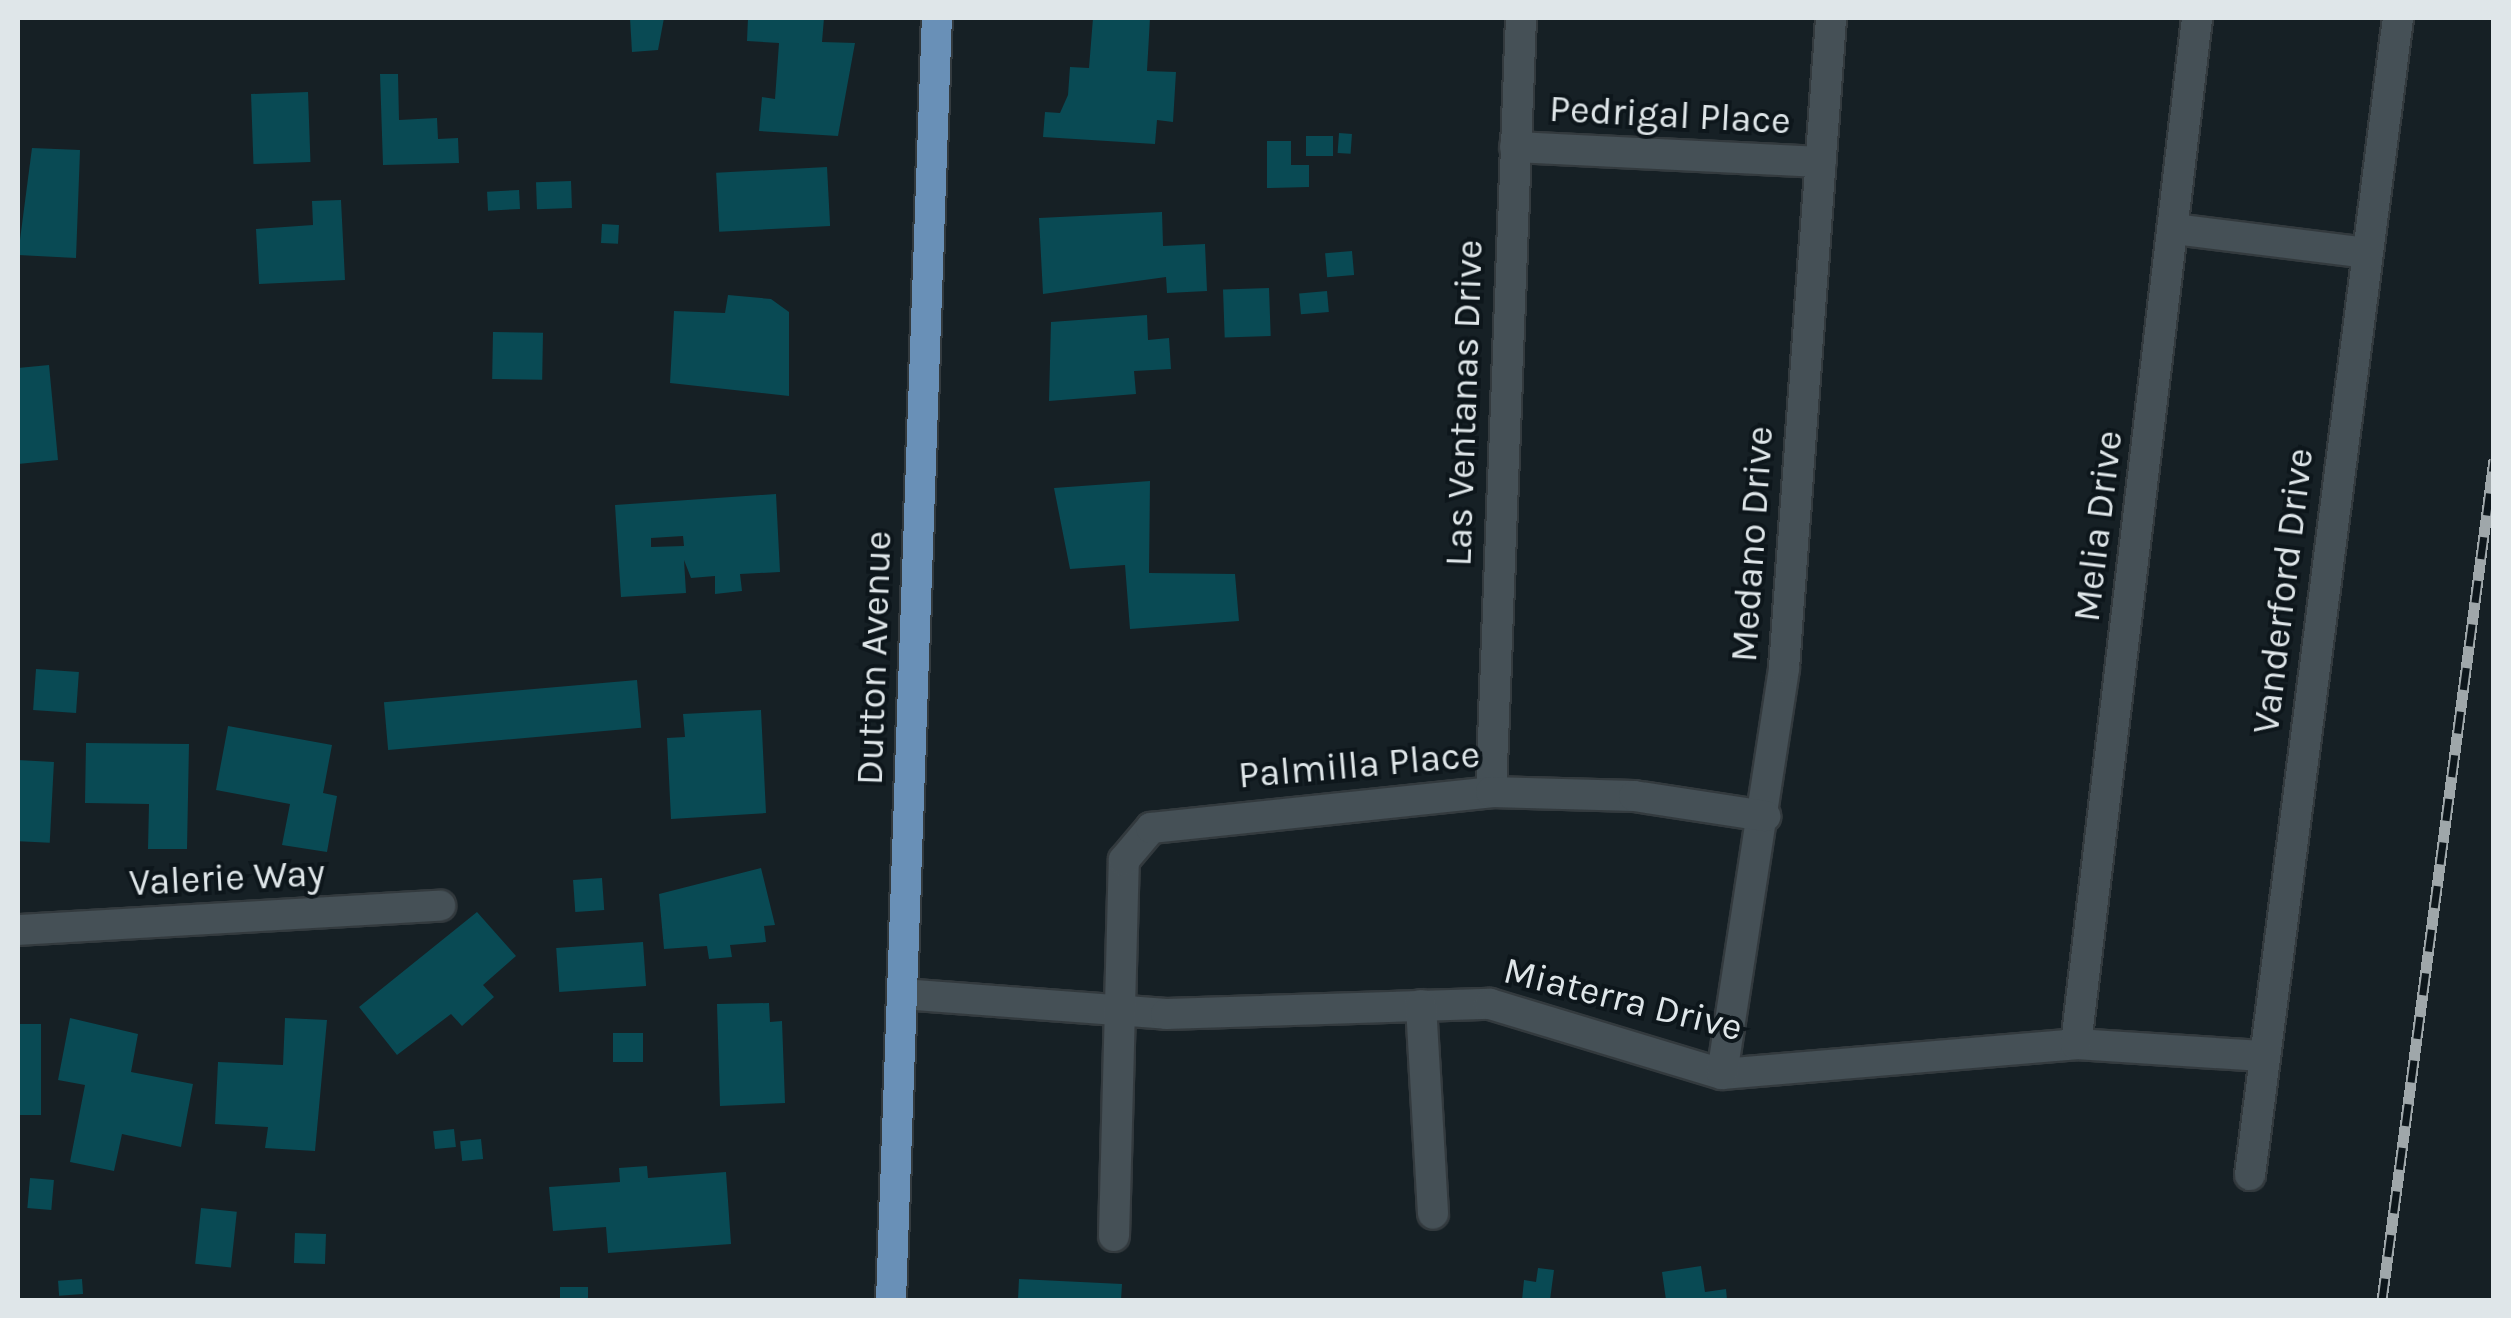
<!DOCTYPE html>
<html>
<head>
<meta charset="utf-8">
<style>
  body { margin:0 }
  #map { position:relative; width:2511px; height:1318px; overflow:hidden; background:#162025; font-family:Karla,sans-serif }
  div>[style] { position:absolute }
  .building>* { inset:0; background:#094a54; transform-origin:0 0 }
  .roads { filter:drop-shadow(2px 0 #333a3e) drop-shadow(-2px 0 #333a3e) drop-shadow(0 2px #333a3e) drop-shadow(0 -2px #333a3e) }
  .minor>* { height:30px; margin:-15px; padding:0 15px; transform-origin:15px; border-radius:15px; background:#455056 }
  .major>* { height:30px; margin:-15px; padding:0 15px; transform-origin:15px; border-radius:15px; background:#6990b7 }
  .rail>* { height:11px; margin-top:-5.5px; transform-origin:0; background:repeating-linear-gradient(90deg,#0d161b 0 22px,#9fa7aa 0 44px); box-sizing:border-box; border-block:2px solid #9fa7aa }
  span { translate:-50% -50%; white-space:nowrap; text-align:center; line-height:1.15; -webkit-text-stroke:8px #0d161b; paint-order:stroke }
  .street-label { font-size:38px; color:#dfe6e9 }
  .frame { position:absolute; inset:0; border:20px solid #dfe6e9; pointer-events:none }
</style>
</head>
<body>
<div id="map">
  <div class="building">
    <i style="clip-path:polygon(630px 18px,664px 18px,658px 50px,632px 52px)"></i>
    <i style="clip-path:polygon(748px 18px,824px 18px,822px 42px,855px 43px,838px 136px,759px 131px,762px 97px,775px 99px,779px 43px,747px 41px)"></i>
    <i style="clip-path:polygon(1093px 18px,1150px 18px,1147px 71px,1176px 72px,1173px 122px,1157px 120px,1155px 144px,1043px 137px,1045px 112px,1060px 113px,1068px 95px,1070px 67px,1089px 68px)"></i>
    <i style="clip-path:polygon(380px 74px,398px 74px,399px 120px,437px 118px,438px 139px,458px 138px,459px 163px,383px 165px)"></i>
    <i style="left:308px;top:92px;width:70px;height:57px;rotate:88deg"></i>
    <i style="left:1339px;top:133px;width:13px;height:20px;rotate:4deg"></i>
    <i style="left:1306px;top:136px;width:27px;height:20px"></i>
    <i style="clip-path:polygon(1267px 141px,1291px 141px,1291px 165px,1309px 165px,1309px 187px,1267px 188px)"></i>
    <i style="clip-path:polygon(32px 148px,80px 150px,76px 258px,18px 255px)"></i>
    <i style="left:827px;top:167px;width:59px;height:111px;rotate:87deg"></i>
    <i style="left:571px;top:181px;width:27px;height:35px;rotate:88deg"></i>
    <i style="left:519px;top:190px;width:19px;height:32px;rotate:87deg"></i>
    <i style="clip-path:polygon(341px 200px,345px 280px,259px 284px,256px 229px,313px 225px,312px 201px)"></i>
    <i style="clip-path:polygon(1162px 212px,1163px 246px,1205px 244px,1207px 291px,1167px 293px,1166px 277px,1043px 294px,1039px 218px)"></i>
    <i style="left:602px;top:224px;width:17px;height:19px;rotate:3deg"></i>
    <i style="left:1352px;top:251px;width:24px;height:27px;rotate:85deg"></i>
    <i style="left:1269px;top:288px;width:48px;height:46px;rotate:88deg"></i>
    <i style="left:1327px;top:291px;width:21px;height:28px;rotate:85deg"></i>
    <i style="clip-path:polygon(728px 295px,771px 299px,789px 312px,789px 396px,670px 383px,674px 311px,725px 313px)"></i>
    <i style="clip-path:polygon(1147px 315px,1148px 340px,1169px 338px,1171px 369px,1134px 371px,1136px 394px,1049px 401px,1051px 322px)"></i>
    <i style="left:493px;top:332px;width:50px;height:47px;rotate:1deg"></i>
    <i style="clip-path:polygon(49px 365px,58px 460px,18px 464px,18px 368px)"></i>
    <i style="clip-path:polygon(1150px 481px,1149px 573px,1235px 574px,1239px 621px,1130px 629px,1125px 565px,1070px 569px,1054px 488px)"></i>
    <i style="clip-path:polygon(evenodd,776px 494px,780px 572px,740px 574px,742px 591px,715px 594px,715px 576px,691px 578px,684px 560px,686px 593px,621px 597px,615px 505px,776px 494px,683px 536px,684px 546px,651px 547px,651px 538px,683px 536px)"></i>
    <i style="left:36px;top:669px;width:43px;height:41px;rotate:4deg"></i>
    <i style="left:637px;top:680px;width:48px;height:254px;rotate:85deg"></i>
    <i style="clip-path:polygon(761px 710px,766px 813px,671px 819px,667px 738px,685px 737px,683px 714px)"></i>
    <i style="clip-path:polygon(228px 726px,332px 745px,323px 793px,337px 796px,327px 852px,282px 845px,290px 804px,216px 790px)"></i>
    <i style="clip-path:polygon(86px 743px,189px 744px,187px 849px,148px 849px,149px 804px,85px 803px)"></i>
    <i style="left:18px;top:760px;width:36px;height:81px;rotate:3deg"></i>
    <i style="clip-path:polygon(761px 868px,775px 925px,764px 926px,766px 942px,730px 945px,732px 957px,709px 959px,707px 946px,664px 949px,659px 894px)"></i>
    <i style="left:602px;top:878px;width:32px;height:29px;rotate:86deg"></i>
    <i style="clip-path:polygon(477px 912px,516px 956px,483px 985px,494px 997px,462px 1026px,451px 1014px,397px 1055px,359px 1007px)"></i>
    <i style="left:643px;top:942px;width:44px;height:87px;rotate:86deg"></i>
    <i style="clip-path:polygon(769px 1003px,770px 1022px,782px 1021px,785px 1103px,720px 1106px,717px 1004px)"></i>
    <i style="clip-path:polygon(70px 1018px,138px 1034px,131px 1072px,193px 1084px,181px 1147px,122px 1134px,114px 1171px,70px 1162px,85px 1085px,58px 1080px)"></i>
    <i style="clip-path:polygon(285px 1018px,327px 1020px,315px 1151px,265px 1148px,268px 1127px,215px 1124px,218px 1062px,283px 1065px)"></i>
    <i style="left:18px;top:1024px;width:23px;height:91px"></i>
    <i style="left:643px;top:1033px;width:29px;height:30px;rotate:90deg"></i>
    <i style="left:454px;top:1129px;width:18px;height:21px;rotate:84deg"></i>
    <i style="left:481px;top:1139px;width:20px;height:21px;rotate:84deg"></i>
    <i style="clip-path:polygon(647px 1166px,648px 1178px,726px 1172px,731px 1244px,608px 1253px,606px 1227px,553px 1231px,549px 1187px,620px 1182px,619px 1168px)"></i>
    <i style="left:30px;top:1178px;width:24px;height:30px;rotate:5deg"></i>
    <i style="left:201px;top:1208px;width:36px;height:56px;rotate:6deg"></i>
    <i style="left:295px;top:1233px;width:31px;height:30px;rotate:2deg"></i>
    <i style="clip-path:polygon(1701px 1266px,1705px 1292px,1726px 1289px,1727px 1300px,1666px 1300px,1662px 1272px)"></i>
    <i style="clip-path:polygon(1538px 1268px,1554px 1270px,1550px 1300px,1522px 1300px,1524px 1280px,1536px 1282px)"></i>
    <i style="left:82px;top:1279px;width:15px;height:24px;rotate:86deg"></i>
    <i style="clip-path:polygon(1019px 1279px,1122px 1284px,1121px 1300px,1018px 1300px)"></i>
    <i style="left:560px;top:1287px;width:28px;height:13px"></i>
  </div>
  <div class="roads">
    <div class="minor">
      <i style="left:1515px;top:147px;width:306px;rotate:2.8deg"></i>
      <i style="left:2174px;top:229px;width:195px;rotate:7.1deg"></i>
      <i style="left:1491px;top:792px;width:775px;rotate:-87.78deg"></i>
      <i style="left:18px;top:930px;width:423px;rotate:-3.3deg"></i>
      <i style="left:902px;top:994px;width:265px;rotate:4.3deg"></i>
      <i style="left:1166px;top:1014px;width:324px;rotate:-1.8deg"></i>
      <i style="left:1490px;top:1004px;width:242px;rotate:16.8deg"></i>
      <i style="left:1722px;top:1074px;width:355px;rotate:-4.8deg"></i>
      <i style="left:2076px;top:1044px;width:187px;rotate:3.7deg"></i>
      <i style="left:1421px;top:1005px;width:209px;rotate:86.7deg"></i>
      <i style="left:2076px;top:1044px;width:1033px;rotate:-83.27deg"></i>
      <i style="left:1722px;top:1074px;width:411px;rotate:-81.3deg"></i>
      <i style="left:1784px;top:668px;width:652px;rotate:-85.86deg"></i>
      <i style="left:2250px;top:1175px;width:1166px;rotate:-82.71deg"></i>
      <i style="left:1114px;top:1236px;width:376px;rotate:-88.5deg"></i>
      <i style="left:1124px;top:860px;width:42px;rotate:-49.8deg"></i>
      <i style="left:1151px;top:828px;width:342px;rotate:-6deg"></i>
      <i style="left:1491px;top:792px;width:143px;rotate:1.6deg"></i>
      <i style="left:1634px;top:796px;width:133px;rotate:8.7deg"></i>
    </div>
    <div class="major">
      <i style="left:891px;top:1300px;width:1283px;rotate:-87.95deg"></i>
    </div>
  </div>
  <div class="rail">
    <i style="left:2382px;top:1300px;width:848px;rotate:-82.41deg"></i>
  </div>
  <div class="street-label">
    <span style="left:1670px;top:115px;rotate:3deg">Pedrigal Place</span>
    <span style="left:1464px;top:403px;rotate:-88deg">Las Ventanas Drive</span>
    <span style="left:2098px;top:526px;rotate:-83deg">Melia Drive</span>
    <span style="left:1752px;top:544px;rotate:-86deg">Medano Drive</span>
    <span style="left:2283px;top:591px;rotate:-83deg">Vanderford Drive</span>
    <span style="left:874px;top:658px;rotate:-88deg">Dutton Avenue</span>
    <span style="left:1359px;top:765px;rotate:-5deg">Palmilla Place</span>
    <span style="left:227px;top:878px;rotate:-3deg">Valerie Way</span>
    <span style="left:1623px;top:999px;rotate:14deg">Miaterra Drive</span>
  </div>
  <div class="frame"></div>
</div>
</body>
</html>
